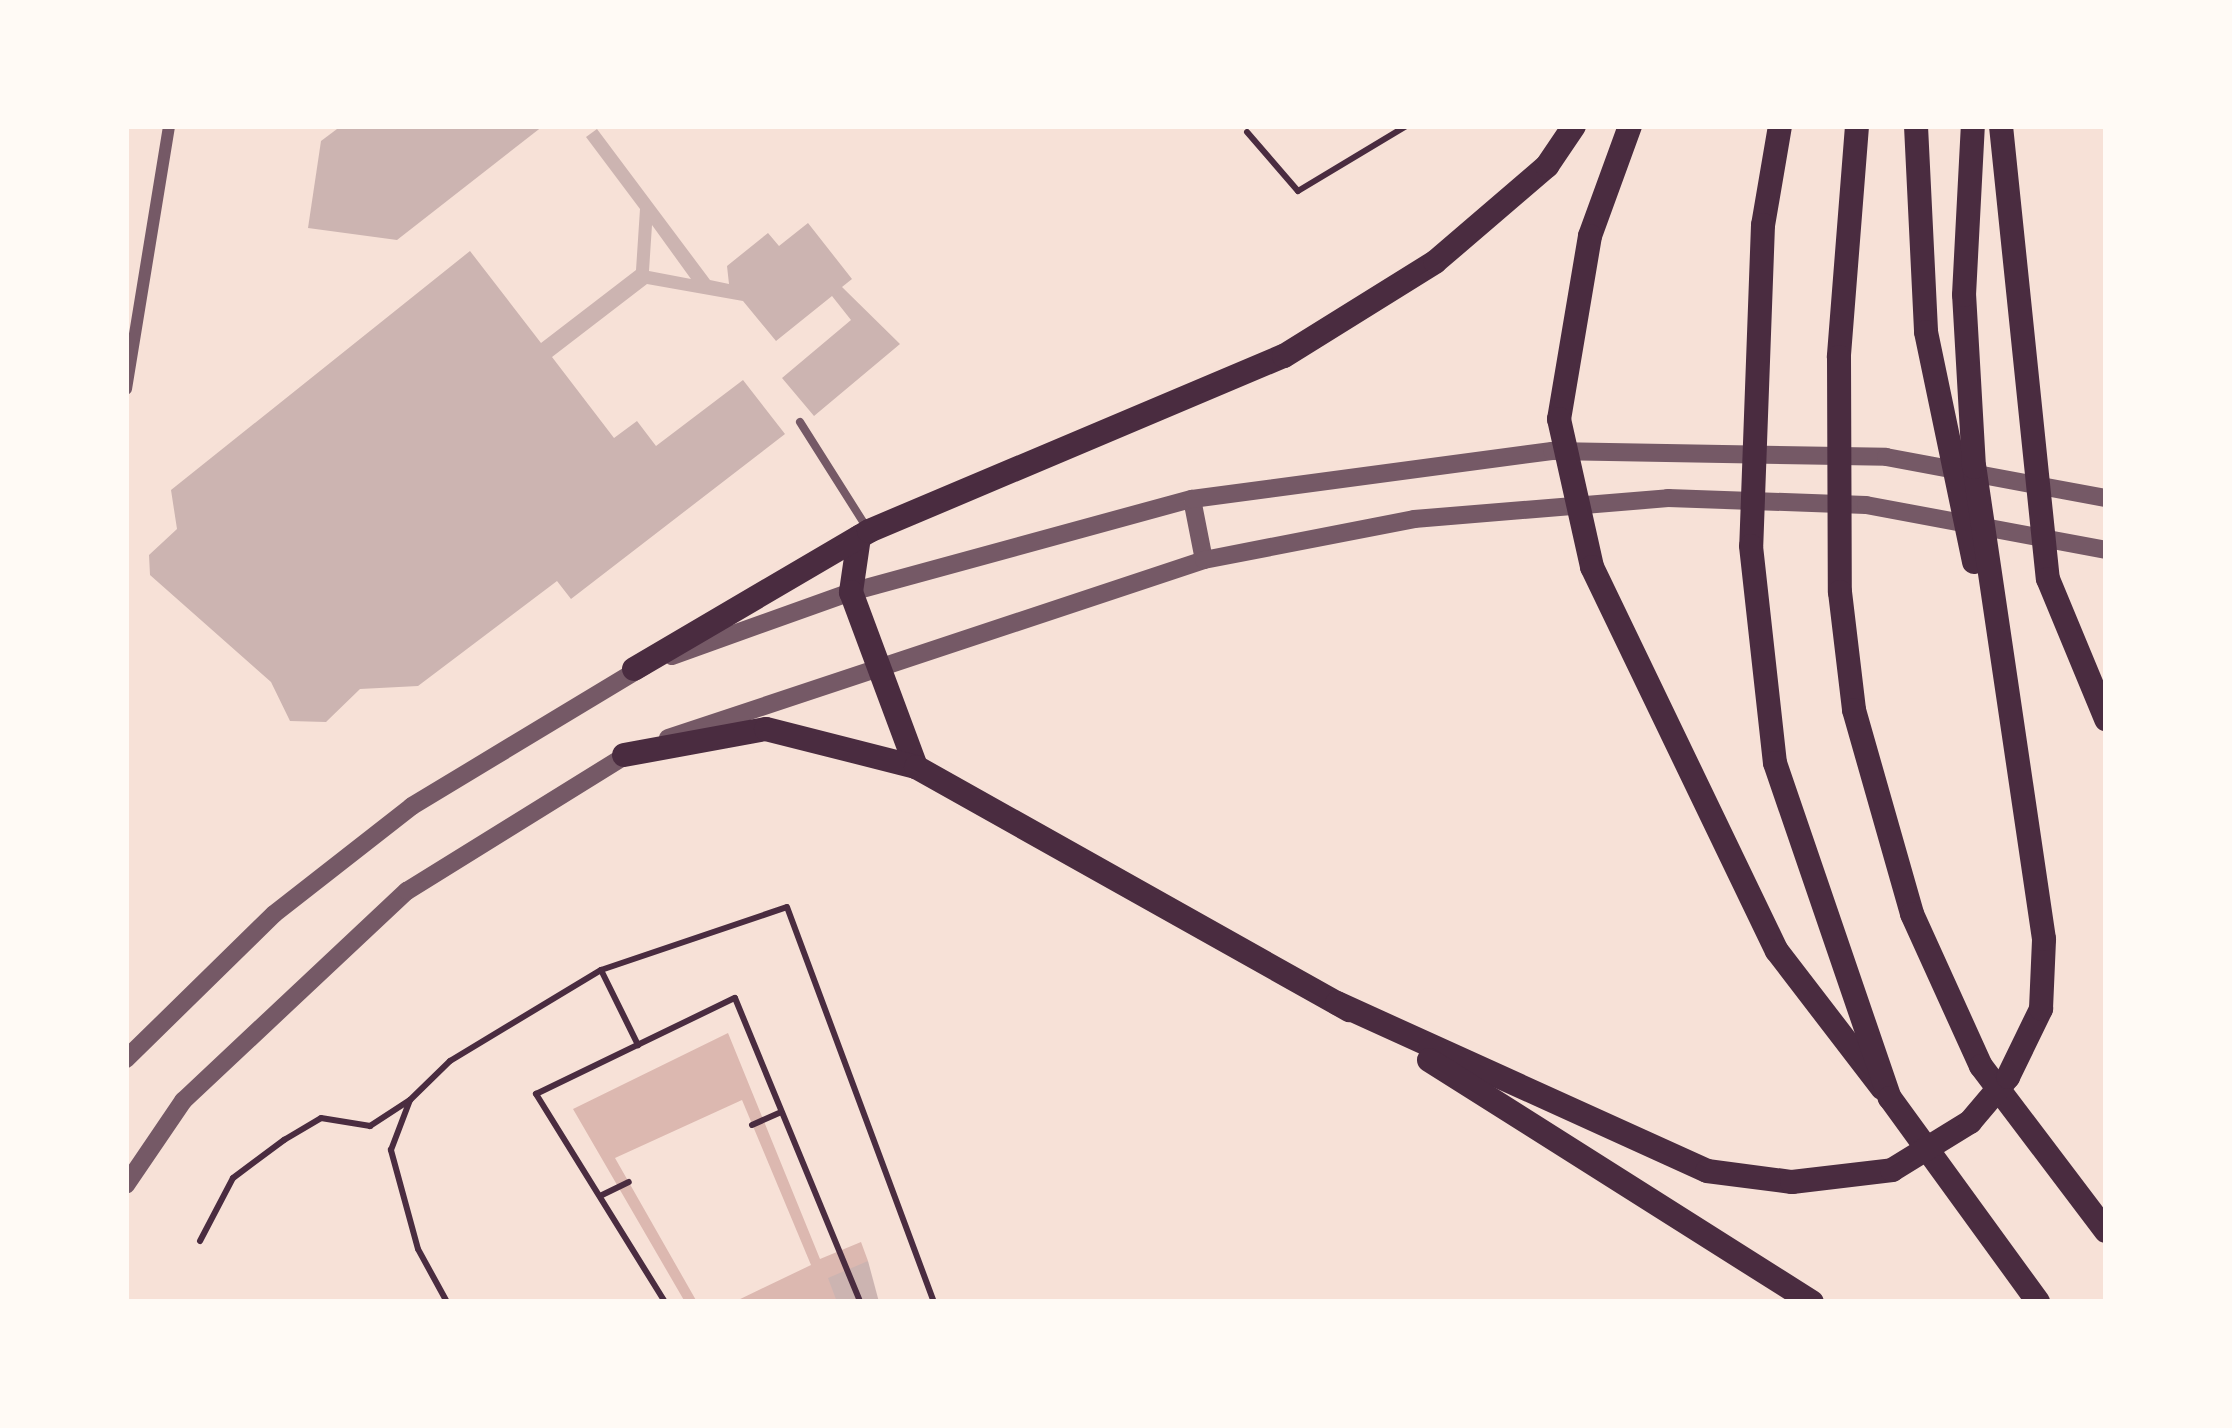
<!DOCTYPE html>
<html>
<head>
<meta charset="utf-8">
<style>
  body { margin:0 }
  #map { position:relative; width:2232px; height:1428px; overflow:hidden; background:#f7e1d7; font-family:Cabin,sans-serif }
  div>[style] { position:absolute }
  .water>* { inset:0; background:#dcb8b0 }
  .building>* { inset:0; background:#ccb4b1 }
  .path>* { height:6px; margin:-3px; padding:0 3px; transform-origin:3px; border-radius:3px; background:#4a2c40 }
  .service>* { height:8px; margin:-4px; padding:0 4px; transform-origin:4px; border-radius:4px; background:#755966 }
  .minor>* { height:12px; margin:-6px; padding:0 6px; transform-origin:6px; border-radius:6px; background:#755966 }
  .tertiary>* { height:18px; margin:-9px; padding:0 9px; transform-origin:9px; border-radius:9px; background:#755966 }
  .primary>* { height:24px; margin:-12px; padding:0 12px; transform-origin:12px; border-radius:12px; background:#4a2c40 }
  span { translate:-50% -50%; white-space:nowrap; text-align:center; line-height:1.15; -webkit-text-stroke:12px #fffaf5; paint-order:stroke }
  .frame { position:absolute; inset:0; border:129px solid #fffaf5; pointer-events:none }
</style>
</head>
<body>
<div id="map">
  <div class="water">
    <i style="clip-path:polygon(728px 1033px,820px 1259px,861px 1242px,868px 1261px,837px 1302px,734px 1302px,811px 1265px,742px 1100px,615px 1158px,697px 1302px,685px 1302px,573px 1109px)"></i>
  </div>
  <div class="building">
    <i style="clip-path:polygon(341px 126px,543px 126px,397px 240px,308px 228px,321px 141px)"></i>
    <i style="clip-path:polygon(evenodd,597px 129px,710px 280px,729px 284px,727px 266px,768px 233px,779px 246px,808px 223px,852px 279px,842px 287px,900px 344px,814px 416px,782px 378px,851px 320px,832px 296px,776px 341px,743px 301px,647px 284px,552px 357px,614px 438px,637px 421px,656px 446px,743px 380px,785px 434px,571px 599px,557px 581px,418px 686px,360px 689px,326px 722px,290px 721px,271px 682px,150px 575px,149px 555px,177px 529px,171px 490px,470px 251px,541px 343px,636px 270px,640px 209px,586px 137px,597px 129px,652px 225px,691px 279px,649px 271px,652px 225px)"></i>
    <i style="clip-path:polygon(868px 1261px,879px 1302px,837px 1302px,828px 1278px)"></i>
  </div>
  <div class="path">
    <i style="left:1247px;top:132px;width:78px;rotate:49.2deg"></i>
    <i style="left:1298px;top:191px;width:126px;rotate:-31deg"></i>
    <i style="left:601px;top:970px;width:84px;rotate:63.7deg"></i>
    <i style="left:752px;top:1125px;width:32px;rotate:-24deg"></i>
    <i style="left:600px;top:1196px;width:32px;rotate:-26deg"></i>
    <i style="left:200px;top:1241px;width:71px;rotate:-62.4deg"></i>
    <i style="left:233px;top:1178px;width:64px;rotate:-36.7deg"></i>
    <i style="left:284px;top:1140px;width:43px;rotate:-30.7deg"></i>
    <i style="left:321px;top:1118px;width:50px;rotate:9.3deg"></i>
    <i style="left:370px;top:1126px;width:48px;rotate:-33deg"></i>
    <i style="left:447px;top:1302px;width:60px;rotate:-118.7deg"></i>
    <i style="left:418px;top:1249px;width:103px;rotate:-105.3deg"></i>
    <i style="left:391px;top:1150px;width:53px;rotate:-69.2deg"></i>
    <i style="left:410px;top:1100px;width:56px;rotate:-44.3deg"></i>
    <i style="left:450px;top:1061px;width:176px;rotate:-31.1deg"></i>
    <i style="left:601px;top:970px;width:196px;rotate:-18.7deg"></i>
    <i style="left:787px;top:907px;width:421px;rotate:69.6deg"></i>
    <i style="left:665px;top:1302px;width:245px;rotate:-121.8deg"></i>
    <i style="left:536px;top:1094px;width:221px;rotate:-25.8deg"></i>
    <i style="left:735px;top:998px;width:329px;rotate:67.6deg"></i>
  </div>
  <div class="service">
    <i style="left:800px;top:422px;width:122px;rotate:57.7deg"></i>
  </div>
  <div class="minor">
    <i style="left:126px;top:389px;width:266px;rotate:-80.7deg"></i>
  </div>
  <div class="tertiary">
    <i style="left:1192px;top:499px;width:62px;rotate:78.9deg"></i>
    <i style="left:672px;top:656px;width:190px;rotate:-19.7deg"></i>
    <i style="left:851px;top:592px;width:353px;rotate:-15.3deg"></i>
    <i style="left:1192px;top:499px;width:363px;rotate:-7.6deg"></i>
    <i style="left:1552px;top:451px;width:334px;rotate:1deg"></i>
    <i style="left:1886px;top:457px;width:224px;rotate:10.6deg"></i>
    <i style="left:668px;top:738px;width:565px;rotate:-18.37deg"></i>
    <i style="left:1204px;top:560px;width:214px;rotate:-11deg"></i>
    <i style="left:1414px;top:519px;width:255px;rotate:-4.7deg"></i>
    <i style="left:1668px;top:498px;width:198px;rotate:2deg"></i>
    <i style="left:1866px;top:505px;width:244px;rotate:10.6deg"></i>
    <i style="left:126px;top:1059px;width:207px;rotate:-44.4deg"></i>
    <i style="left:274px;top:914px;width:175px;rotate:-38deg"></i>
    <i style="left:412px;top:806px;width:273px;rotate:-31.1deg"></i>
    <i style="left:126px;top:1185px;width:102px;rotate:-55.8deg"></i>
    <i style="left:183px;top:1101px;width:307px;rotate:-43.2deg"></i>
    <i style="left:407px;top:891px;width:264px;rotate:-31.8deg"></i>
  </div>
  <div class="primary">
    <i style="left:1630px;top:126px;width:117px;rotate:110deg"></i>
    <i style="left:1590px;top:236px;width:186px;rotate:99.6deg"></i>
    <i style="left:1559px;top:419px;width:152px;rotate:77.4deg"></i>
    <i style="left:1592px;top:567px;width:426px;rotate:64.3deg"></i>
    <i style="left:1777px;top:951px;width:173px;rotate:52.5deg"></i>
    <i style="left:1780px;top:126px;width:100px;rotate:99.7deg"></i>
    <i style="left:1763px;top:225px;width:321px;rotate:92.1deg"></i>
    <i style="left:1751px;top:546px;width:218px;rotate:83.7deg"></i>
    <i style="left:1775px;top:763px;width:354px;rotate:71.1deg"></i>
    <i style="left:1890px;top:1098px;width:252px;rotate:54deg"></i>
    <i style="left:1857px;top:126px;width:232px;rotate:94.5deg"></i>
    <i style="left:1839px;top:357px;width:235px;rotate:89.8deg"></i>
    <i style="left:1840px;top:592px;width:119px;rotate:83.2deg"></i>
    <i style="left:1854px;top:710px;width:212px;rotate:74.1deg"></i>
    <i style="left:1912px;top:914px;width:167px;rotate:65.6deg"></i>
    <i style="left:1981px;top:1066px;width:207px;rotate:52.9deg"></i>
    <i style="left:1916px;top:126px;width:206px;rotate:87.2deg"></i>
    <i style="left:1926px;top:332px;width:235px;rotate:78.2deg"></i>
    <i style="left:2001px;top:126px;width:455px;rotate:84.1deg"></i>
    <i style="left:2048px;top:579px;width:152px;rotate:67.5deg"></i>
    <i style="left:859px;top:537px;width:56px;rotate:98.3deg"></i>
    <i style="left:851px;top:592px;width:187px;rotate:69.6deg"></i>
    <i style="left:634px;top:669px;width:273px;rotate:-30.4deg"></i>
    <i style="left:869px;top:531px;width:450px;rotate:-22.9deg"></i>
    <i style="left:1284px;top:356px;width:178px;rotate:-31.9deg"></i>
    <i style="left:1435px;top:262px;width:148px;rotate:-40.6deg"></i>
    <i style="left:1547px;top:166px;width:48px;rotate:-56deg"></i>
    <i style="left:624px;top:755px;width:144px;rotate:-10.4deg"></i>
    <i style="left:766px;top:729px;width:155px;rotate:14.2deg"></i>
    <i style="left:916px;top:767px;width:497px;rotate:29.3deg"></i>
    <i style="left:1337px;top:1003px;width:406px;rotate:24.4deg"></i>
    <i style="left:1707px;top:1171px;width:86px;rotate:7.4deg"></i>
    <i style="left:1792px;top:1182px;width:101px;rotate:-6.8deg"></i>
    <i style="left:1892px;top:1170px;width:92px;rotate:-31.6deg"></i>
    <i style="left:1970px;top:1122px;width:59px;rotate:-49.8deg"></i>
    <i style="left:2008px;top:1077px;width:76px;rotate:-64.1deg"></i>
    <i style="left:2041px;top:1009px;width:70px;rotate:-87.5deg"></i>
    <i style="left:2044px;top:939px;width:477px;rotate:-98.4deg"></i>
    <i style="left:1974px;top:467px;width:172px;rotate:-93.3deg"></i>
    <i style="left:1964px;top:295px;width:169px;rotate:-87deg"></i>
    <i style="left:1429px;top:1060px;width:453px;rotate:32.3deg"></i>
  </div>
  <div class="frame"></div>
</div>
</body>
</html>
